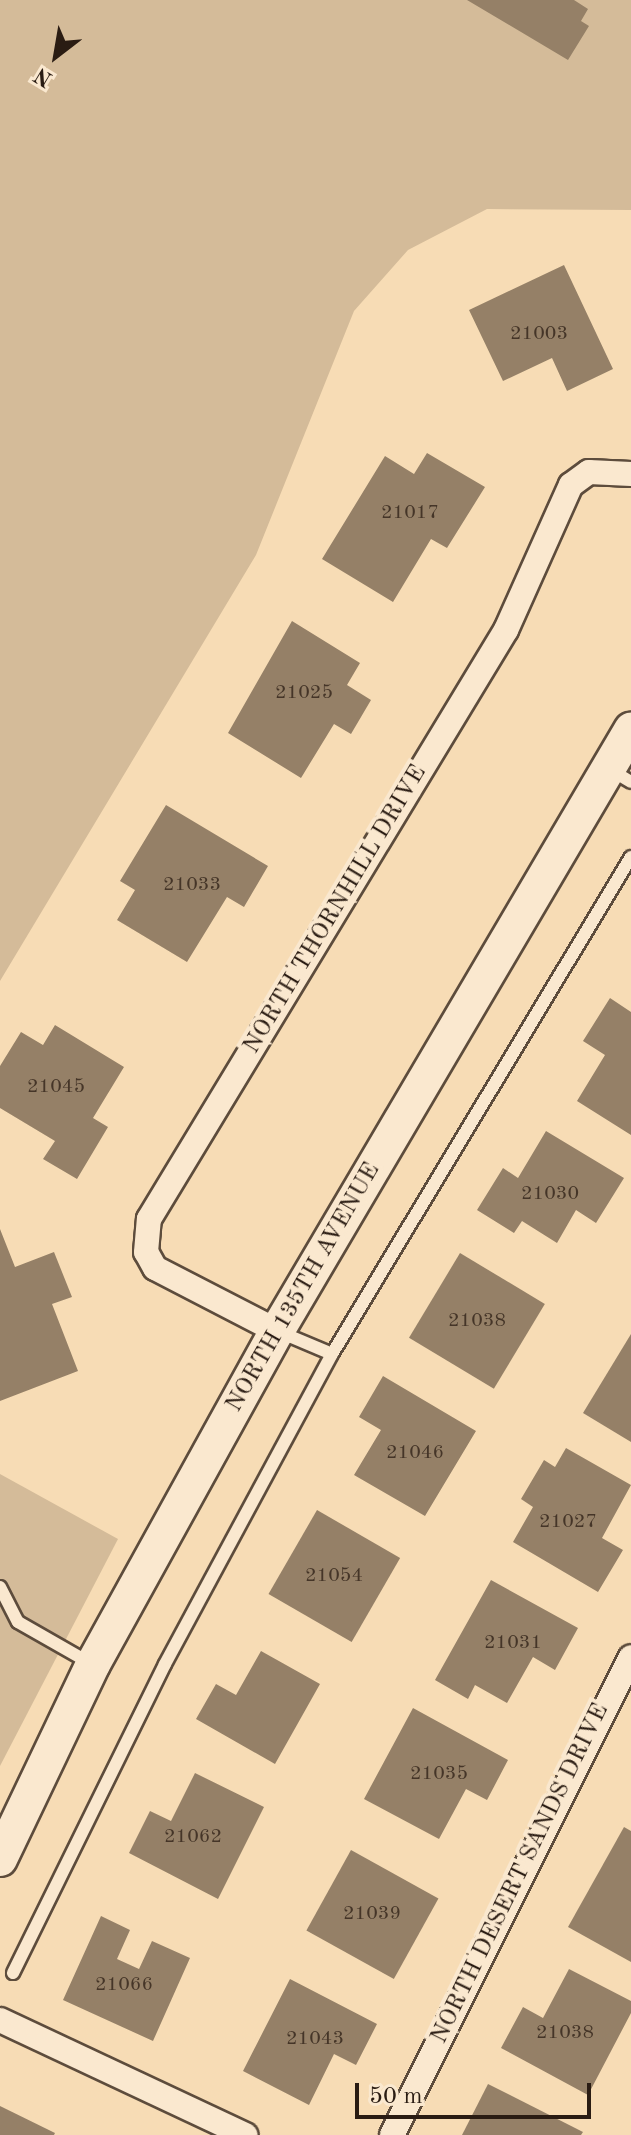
<!DOCTYPE html>
<html>
<head>
<meta charset="utf-8">
<style>
  body { margin:0 }
  #map { position:relative; width:631px; height:2135px; overflow:hidden; background:#f7dcb5; font-family:"Old Standard TT",serif }
  div>[style] { position:absolute }
  .green>* { inset:0; background:#d4bb99 }
  .building>* { inset:0; background:#958067; transform-origin:0 0 }
  .roads { filter:drop-shadow(2px 0 #5d4c3c) drop-shadow(-2px 0 #5d4c3c) drop-shadow(0 2px #5d4c3c) drop-shadow(0 -2px #5d4c3c) }
  .lane>* { height:12px; margin:-6px; padding:0 6px; transform-origin:6px; border-radius:6px; background:#fae8cf }
  .street>* { height:24px; margin:-12px; padding:0 12px; transform-origin:12px; border-radius:12px; background:#fae8cf }
  .secondary>* { height:34px; margin:-17px; padding:0 17px; transform-origin:17px; border-radius:17px; background:#fae8cf }
  span { translate:-50% -50%; white-space:nowrap; text-align:center; line-height:1.15; -webkit-text-stroke:8px #fae8cf; paint-order:stroke }
  .number-label { font-size:20px; color:#453528 }
  .number-label span { -webkit-text-stroke-width:0 }
  .street-label { font-size:24px; color:#2a1c13 }
  .north { position:absolute; left:16px; top:16px; width:80px; height:80px; -webkit-text-stroke:6px #fae8cf; paint-order:stroke; rotate:211deg; font-size:22px; font-weight:700; line-height:32px; text-align:center; color:#2a1c13 }
  .north::after { content:''; display:block; margin:auto; width:28px; height:36px; background:#2a1c13; clip-path:polygon(50% 0,100% 100%,50% 72%,0 100%) }
  .scale { position:absolute; left:355px; top:2083px; width:236px; height:36px; box-sizing:border-box; border:4px solid #2a1c13; border-top:0; padding-left:10px; font-size:24px; line-height:28px; white-space:nowrap; color:#2a1c13; -webkit-text-stroke:6px #fae8cf; paint-order:stroke }
</style>
</head>
<body>
<div id="map">
  <div class="green">
    <i style="clip-path:polygon(0 0,631px 0,631px 210px,487px 209px,408px 250px,354px 311px,256px 555px,0 981px)"></i>
    <i style="clip-path:polygon(0 1474px,118px 1539px,0 1766px)"></i>
  </div>
  <div class="building">
    <i style="clip-path:polygon(467px 0,574px 0,588px 9px,581px 21px,589px 26px,568px 60px)"></i>
    <i style="clip-path:polygon(564px 265px,613px 369px,567px 391px,552px 358px,503px 381px,469px 310px)"></i>
    <i style="clip-path:polygon(427px 453px,485px 487px,447px 548px,431px 539px,393px 602px,322px 559px,385px 456px,414px 474px)"></i>
    <i style="clip-path:polygon(292px 621px,360px 663px,347px 685px,371px 700px,351px 734px,334px 724px,301px 778px,228px 733px)"></i>
    <i style="clip-path:polygon(166px 805px,268px 866px,244px 907px,227px 897px,187px 962px,117px 920px,135px 890px,120px 881px)"></i>
    <i style="clip-path:polygon(610px 998px,631px 1012px,631px 1135px,577px 1101px,605px 1055px,583px 1041px)"></i>
    <i style="clip-path:polygon(55px 1025px,124px 1067px,93px 1118px,108px 1127px,77px 1179px,43px 1159px,55px 1141px,0 1108px,0 1066px,21px 1032px,43px 1045px)"></i>
    <i style="clip-path:polygon(546px 1131px,624px 1178px,596px 1223px,576px 1210px,557px 1243px,522px 1221px,514px 1233px,477px 1210px,503px 1168px,518px 1178px)"></i>
    <i style="clip-path:polygon(0 1229px,15px 1267px,54px 1252px,72px 1297px,52px 1304px,78px 1371px,0 1401px)"></i>
    <i style="left:460px;top:1253px;width:99px;height:99px;rotate:31deg"></i>
    <i style="clip-path:polygon(631px 1334px,631px 1442px,583px 1413px)"></i>
    <i style="clip-path:polygon(383px 1376px,476px 1431px,425px 1516px,354px 1475px,381px 1430px,359px 1417px)"></i>
    <i style="clip-path:polygon(566px 1448px,631px 1485px,602px 1538px,623px 1550px,598px 1592px,513px 1542px,533px 1507px,521px 1499px,544px 1460px,555px 1467px)"></i>
    <i style="left:317px;top:1510px;width:96px;height:97px;rotate:30deg"></i>
    <i style="clip-path:polygon(491px 1580px,578px 1628px,555px 1670px,533px 1657px,507px 1703px,475px 1685px,468px 1699px,435px 1680px)"></i>
    <i style="clip-path:polygon(261px 1651px,320px 1684px,275px 1764px,196px 1719px,216px 1684px,236px 1695px)"></i>
    <i style="clip-path:polygon(413px 1708px,508px 1760px,487px 1800px,466px 1789px,439px 1839px,364px 1799px)"></i>
    <i style="clip-path:polygon(195px 1773px,264px 1807px,218px 1899px,129px 1853px,150px 1811px,171px 1821px)"></i>
    <i style="clip-path:polygon(624px 1827px,631px 1831px,631px 1962px,568px 1927px)"></i>
    <i style="left:351px;top:1850px;width:100px;height:92px;rotate:29deg"></i>
    <i style="clip-path:polygon(101px 1916px,130px 1930px,117px 1959px,139px 1969px,152px 1941px,190px 1958px,153px 2041px,63px 2000px)"></i>
    <i style="clip-path:polygon(569px 1969px,631px 2001px,631px 2013px,588px 2095px,501px 2048px,523px 2007px,543px 2018px)"></i>
    <i style="clip-path:polygon(290px 1979px,377px 2024px,356px 2065px,334px 2054px,309px 2105px,243px 2071px)"></i>
    <i style="clip-path:polygon(488px 2084px,583px 2132px,581px 2135px,462px 2135px)"></i>
    <i style="clip-path:polygon(0 2106px,55px 2133px,54px 2135px,0 2135px)"></i>
  </div>
  <div class="roads">
    <div class="lane">
      <i style="left:611px;top:770px;width:23px;rotate:31deg"></i>
      <i style="left:280px;top:1332px;width:56px;rotate:22.9deg"></i>
      <i style="left:0;top:1587px;width:39px;rotate:63deg"></i>
      <i style="left:18px;top:1622px;width:83px;rotate:29.7deg"></i>
      <i style="left:13px;top:1973px;width:344px;rotate:-63.8deg"></i>
      <i style="left:165px;top:1664px;width:352px;rotate:-61.7deg"></i>
      <i style="left:332px;top:1354px;width:580px;rotate:-58.97deg"></i>
    </div>
    <div class="street">
      <i style="left:277px;top:1331px;width:137px;rotate:-152.7deg"></i>
      <i style="left:155px;top:1268px;width:18px;rotate:-119deg"></i>
      <i style="left:146px;top:1252px;width:33px;rotate:-85deg"></i>
      <i style="left:149px;top:1219px;width:689px;rotate:-58.78deg"></i>
      <i style="left:506px;top:630px;width:159px;rotate:-65.9deg"></i>
      <i style="left:571px;top:485px;width:22px;rotate:-36deg"></i>
      <i style="left:589px;top:472px;width:42px;rotate:2.7deg"></i>
      <i style="left:0;top:2020px;width:271px;rotate:25.1deg"></i>
      <i style="left:392px;top:2135px;width:534px;rotate:-63.43deg"></i>
    </div>
    <div class="secondary">
      <i style="left:0;top:1859px;width:216px;rotate:-64.5deg"></i>
      <i style="left:93px;top:1664px;width:380px;rotate:-61.1deg"></i>
      <i style="left:277px;top:1331px;width:698px;rotate:-59.5deg"></i>
    </div>
  </div>
  <div class="number-label">
    <span style="left:539px;top:334px">21003</span>
    <span style="left:410px;top:513px">21017</span>
    <span style="left:304px;top:693px">21025</span>
    <span style="left:192px;top:885px">21033</span>
    <span style="left:56px;top:1087px">21045</span>
    <span style="left:550px;top:1194px">21030</span>
    <span style="left:477px;top:1321px">21038</span>
    <span style="left:415px;top:1453px">21046</span>
    <span style="left:568px;top:1522px">21027</span>
    <span style="left:334px;top:1576px">21054</span>
    <span style="left:513px;top:1643px">21031</span>
    <span style="left:439px;top:1774px">21035</span>
    <span style="left:193px;top:1837px">21062</span>
    <span style="left:372px;top:1914px">21039</span>
    <span style="left:124px;top:1985px">21066</span>
    <span style="left:565px;top:2033px">21038</span>
    <span style="left:315px;top:2039px">21043</span>
  </div>
  <div class="street-label">
    <span style="left:336px;top:910px;rotate:-59deg">NORTH THORNHILL DRIVE</span>
    <span style="left:304px;top:1288px;rotate:-60deg">NORTH 135TH AVENUE</span>
    <span style="left:521px;top:1874px;rotate:-64deg">NORTH DESERT SANDS DRIVE</span>
  </div>
  <div class="north">N</div>
  <div class="scale">50 m</div>
</div>
</body>
</html>
